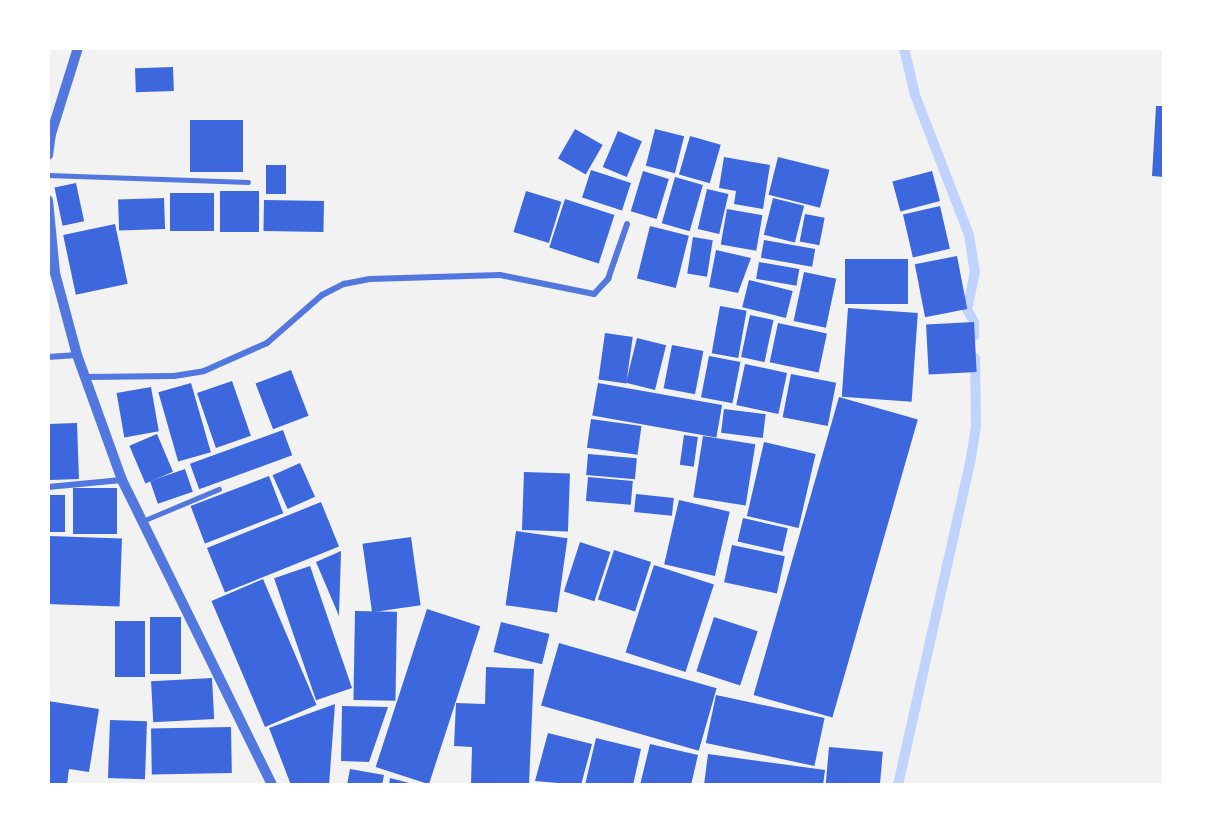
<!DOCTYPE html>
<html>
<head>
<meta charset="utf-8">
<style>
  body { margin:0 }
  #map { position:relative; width:1212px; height:833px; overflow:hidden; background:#f2f2f2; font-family:Quicksand,sans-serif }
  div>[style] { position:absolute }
  .stream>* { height:10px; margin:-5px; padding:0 5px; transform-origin:5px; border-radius:5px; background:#bfd3fe }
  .building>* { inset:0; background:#3d67dc; transform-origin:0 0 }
  .service>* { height:4.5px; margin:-2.25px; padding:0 2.25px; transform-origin:2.25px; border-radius:2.25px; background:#5277de }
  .minor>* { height:6px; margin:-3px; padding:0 3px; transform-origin:3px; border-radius:3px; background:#5277de }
  .tertiary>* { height:10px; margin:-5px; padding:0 5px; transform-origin:5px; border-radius:5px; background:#5277de }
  span { translate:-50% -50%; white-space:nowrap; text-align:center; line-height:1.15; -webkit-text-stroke:5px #fff; paint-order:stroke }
  .frame { position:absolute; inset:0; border:50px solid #fff; pointer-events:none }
</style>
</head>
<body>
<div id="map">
  <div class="stream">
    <i style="left:904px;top:48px;width:48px;rotate:76.8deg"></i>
    <i style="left:915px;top:95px;width:150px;rotate:68.9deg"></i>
    <i style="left:969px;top:235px;width:37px;rotate:81deg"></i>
    <i style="left:975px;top:272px;width:38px;rotate:102deg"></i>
    <i style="left:967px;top:309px;width:15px;rotate:62deg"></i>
    <i style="left:974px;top:322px;width:14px;rotate:90deg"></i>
    <i style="left:898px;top:785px;width:329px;rotate:-77.4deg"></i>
    <i style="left:970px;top:464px;width:38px;rotate:-81deg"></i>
    <i style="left:976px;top:426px;width:68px;rotate:-90.8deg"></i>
  </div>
  <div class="building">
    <i style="left:173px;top:67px;width:24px;height:38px;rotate:88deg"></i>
    <i style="clip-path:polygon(1156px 106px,1164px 106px,1164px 177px,1152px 176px)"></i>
    <i style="left:190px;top:120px;width:53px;height:52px"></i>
    <i style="left:575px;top:129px;width:32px;height:34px;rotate:30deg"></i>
    <i style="left:655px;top:129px;width:30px;height:38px;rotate:14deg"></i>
    <i style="left:618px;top:131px;width:26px;height:39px;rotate:23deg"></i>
    <i style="left:690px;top:136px;width:32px;height:40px;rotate:16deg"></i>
    <i style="clip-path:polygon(724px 157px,770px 165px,763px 209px,734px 204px,736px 191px,719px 188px)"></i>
    <i style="left:778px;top:157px;width:53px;height:39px;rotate:14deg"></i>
    <i style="left:266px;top:165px;width:20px;height:29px"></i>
    <i style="left:591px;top:170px;width:42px;height:29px;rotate:18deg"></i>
    <i style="left:643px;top:171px;width:27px;height:42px;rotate:17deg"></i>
    <i style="left:932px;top:171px;width:31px;height:41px;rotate:75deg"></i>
    <i style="left:675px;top:177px;width:29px;height:48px;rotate:16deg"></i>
    <i style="left:76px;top:183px;width:39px;height:22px;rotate:78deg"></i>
    <i style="left:707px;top:189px;width:22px;height:41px;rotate:13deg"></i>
    <i style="left:220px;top:191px;width:39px;height:41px"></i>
    <i style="left:526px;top:191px;width:37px;height:43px;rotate:17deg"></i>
    <i style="left:214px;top:193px;width:38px;height:44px;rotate:90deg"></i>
    <i style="left:164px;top:198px;width:31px;height:46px;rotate:88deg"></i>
    <i style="left:773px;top:198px;width:32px;height:38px;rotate:14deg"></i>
    <i style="left:565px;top:199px;width:52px;height:51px;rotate:18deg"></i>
    <i style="left:264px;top:200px;width:60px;height:31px;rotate:1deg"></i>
    <i style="left:940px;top:206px;width:44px;height:38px;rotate:77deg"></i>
    <i style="left:727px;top:209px;width:36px;height:36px;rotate:10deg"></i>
    <i style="left:805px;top:214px;width:20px;height:28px;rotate:11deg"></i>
    <i style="left:115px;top:224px;width:61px;height:53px;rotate:78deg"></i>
    <i style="left:650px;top:226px;width:40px;height:54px;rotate:14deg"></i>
    <i style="left:693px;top:237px;width:20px;height:37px;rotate:9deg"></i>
    <i style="left:764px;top:240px;width:52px;height:18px;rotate:10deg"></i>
    <i style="clip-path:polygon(716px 250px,751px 258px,738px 293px,709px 287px)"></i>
    <i style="left:957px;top:256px;width:54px;height:43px;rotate:79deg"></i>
    <i style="left:908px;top:259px;width:45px;height:63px;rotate:90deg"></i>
    <i style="left:759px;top:262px;width:41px;height:17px;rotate:10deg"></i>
    <i style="left:804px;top:272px;width:33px;height:50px;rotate:12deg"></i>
    <i style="left:749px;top:280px;width:45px;height:28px;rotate:14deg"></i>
    <i style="left:720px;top:306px;width:27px;height:48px;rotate:10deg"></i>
    <i style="left:848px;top:308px;width:70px;height:89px;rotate:4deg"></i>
    <i style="left:750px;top:315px;width:24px;height:43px;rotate:12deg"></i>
    <i style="left:974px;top:322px;width:50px;height:48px;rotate:87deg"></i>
    <i style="left:778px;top:323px;width:50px;height:40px;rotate:12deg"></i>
    <i style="left:605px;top:333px;width:28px;height:47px;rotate:8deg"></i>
    <i style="left:637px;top:338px;width:30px;height:46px;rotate:14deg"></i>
    <i style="left:672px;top:345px;width:32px;height:44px;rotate:11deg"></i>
    <i style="left:709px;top:356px;width:32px;height:42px;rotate:11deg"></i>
    <i style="left:745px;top:364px;width:43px;height:42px;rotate:12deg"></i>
    <i style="left:291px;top:370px;width:49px;height:38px;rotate:69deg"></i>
    <i style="left:791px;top:374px;width:46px;height:44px;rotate:11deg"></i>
    <i style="left:232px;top:381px;width:58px;height:37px;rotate:71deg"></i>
    <i style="left:191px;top:383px;width:72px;height:34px;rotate:74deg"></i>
    <i style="left:598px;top:383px;width:126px;height:33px;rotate:10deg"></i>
    <i style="left:151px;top:387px;width:45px;height:35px;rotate:80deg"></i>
    <i style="left:839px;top:397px;width:82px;height:310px;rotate:16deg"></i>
    <i style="left:724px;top:409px;width:42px;height:24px;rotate:7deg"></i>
    <i style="left:591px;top:419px;width:51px;height:29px;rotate:8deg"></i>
    <i style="left:77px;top:423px;width:56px;height:29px;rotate:88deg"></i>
    <i style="left:283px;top:430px;width:27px;height:99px;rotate:70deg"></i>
    <i style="left:157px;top:434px;width:41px;height:30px;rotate:67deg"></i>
    <i style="left:684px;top:435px;width:14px;height:30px;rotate:8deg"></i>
    <i style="left:703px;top:436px;width:53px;height:62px;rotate:9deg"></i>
    <i style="left:764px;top:442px;width:53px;height:76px;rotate:13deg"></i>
    <i style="left:588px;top:454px;width:49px;height:21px;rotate:5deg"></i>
    <i style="left:300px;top:463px;width:37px;height:30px;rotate:66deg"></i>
    <i style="left:185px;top:469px;width:24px;height:37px;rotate:71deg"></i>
    <i style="left:524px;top:472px;width:46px;height:58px;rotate:2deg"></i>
    <i style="left:269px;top:476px;width:40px;height:84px;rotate:69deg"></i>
    <i style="left:588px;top:477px;width:45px;height:24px;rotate:5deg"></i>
    <i style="left:73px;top:488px;width:44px;height:46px"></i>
    <i style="left:636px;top:494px;width:38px;height:18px;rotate:6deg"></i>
    <i style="left:48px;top:495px;width:17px;height:37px"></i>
    <i style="left:679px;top:500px;width:52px;height:66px;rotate:13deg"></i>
    <i style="left:321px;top:502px;width:48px;height:123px;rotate:68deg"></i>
    <i style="left:743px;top:518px;width:46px;height:24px;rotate:13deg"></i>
    <i style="left:516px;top:531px;width:52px;height:75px;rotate:8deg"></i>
    <i style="left:48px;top:536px;width:74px;height:68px;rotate:2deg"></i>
    <i style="left:411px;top:537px;width:69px;height:49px;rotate:82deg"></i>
    <i style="left:580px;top:542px;width:32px;height:52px;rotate:18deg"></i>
    <i style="left:732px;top:545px;width:54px;height:38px;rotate:12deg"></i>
    <i style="left:614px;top:550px;width:39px;height:52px;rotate:18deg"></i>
    <i style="clip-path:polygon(341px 551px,339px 616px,316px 562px)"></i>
    <i style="left:654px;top:565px;width:63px;height:92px;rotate:18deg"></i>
    <i style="left:310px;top:566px;width:129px;height:38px;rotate:71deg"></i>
    <i style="left:263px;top:579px;width:137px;height:56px;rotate:67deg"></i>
    <i style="left:427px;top:609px;width:56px;height:166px;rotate:18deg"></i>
    <i style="left:355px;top:611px;width:42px;height:89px;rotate:1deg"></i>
    <i style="left:150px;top:617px;width:31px;height:57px"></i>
    <i style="left:714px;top:617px;width:46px;height:57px;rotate:18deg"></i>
    <i style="left:115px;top:621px;width:30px;height:56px"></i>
    <i style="left:501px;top:622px;width:50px;height:31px;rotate:14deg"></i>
    <i style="left:559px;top:643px;width:164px;height:65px;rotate:16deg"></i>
    <i style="clip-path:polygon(486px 667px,534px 669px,529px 785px,471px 785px,472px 747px,454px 746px,456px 703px,485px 704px)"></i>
    <i style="left:212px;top:678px;width:41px;height:61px;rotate:87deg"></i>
    <i style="left:716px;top:695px;width:111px;height:49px;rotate:12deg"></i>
    <i style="clip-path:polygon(48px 701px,99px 709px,89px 772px,69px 769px,67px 785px,48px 785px)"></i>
    <i style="clip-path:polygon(335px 704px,329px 785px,291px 785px,269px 728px)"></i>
    <i style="clip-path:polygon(342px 706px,388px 707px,369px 762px,341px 761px)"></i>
    <i style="left:110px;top:720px;width:37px;height:58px;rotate:2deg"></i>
    <i style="left:231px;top:727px;width:46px;height:80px;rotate:89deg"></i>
    <i style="clip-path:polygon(548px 733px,592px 744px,581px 785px,535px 781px)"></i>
    <i style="clip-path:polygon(596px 738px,641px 749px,633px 785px,585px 785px)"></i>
    <i style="clip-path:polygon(650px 744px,698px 755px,691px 785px,640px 785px)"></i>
    <i style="left:829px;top:747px;width:54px;height:38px;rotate:5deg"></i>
    <i style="clip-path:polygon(708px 754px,825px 770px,823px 785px,704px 785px)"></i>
    <i style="clip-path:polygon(350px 769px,384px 775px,382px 785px,347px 785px)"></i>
    <i style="clip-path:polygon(390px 778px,413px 784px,413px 785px,389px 785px)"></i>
  </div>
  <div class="service">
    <i style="left:48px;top:175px;width:200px;rotate:2deg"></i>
    <i style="left:145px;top:520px;width:80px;rotate:-22.7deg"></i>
  </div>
  <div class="minor">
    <i style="left:48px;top:357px;width:29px;rotate:-4deg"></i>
    <i style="left:85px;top:377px;width:89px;rotate:-0.6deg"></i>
    <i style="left:174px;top:376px;width:30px;rotate:-9deg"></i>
    <i style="left:204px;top:371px;width:69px;rotate:-24deg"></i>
    <i style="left:267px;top:343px;width:73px;rotate:-41.1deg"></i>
    <i style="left:322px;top:295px;width:25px;rotate:-27deg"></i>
    <i style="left:344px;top:284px;width:26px;rotate:-11deg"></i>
    <i style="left:370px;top:279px;width:130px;rotate:-1.8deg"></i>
    <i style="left:500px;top:275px;width:96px;rotate:11.4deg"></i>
    <i style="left:594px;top:294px;width:21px;rotate:-47deg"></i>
    <i style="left:608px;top:279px;width:58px;rotate:-70.9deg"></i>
    <i style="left:48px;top:487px;width:74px;rotate:-5.4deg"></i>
  </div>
  <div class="tertiary">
    <i style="left:48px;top:155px;width:21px;rotate:-82deg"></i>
    <i style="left:51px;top:134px;width:90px;rotate:-72.6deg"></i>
    <i style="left:48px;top:200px;width:73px;rotate:84.5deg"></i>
    <i style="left:55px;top:273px;width:85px;rotate:75deg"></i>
    <i style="left:77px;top:355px;width:133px;rotate:70.2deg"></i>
    <i style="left:122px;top:480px;width:340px;rotate:63.8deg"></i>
  </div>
  <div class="frame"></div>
</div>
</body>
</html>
